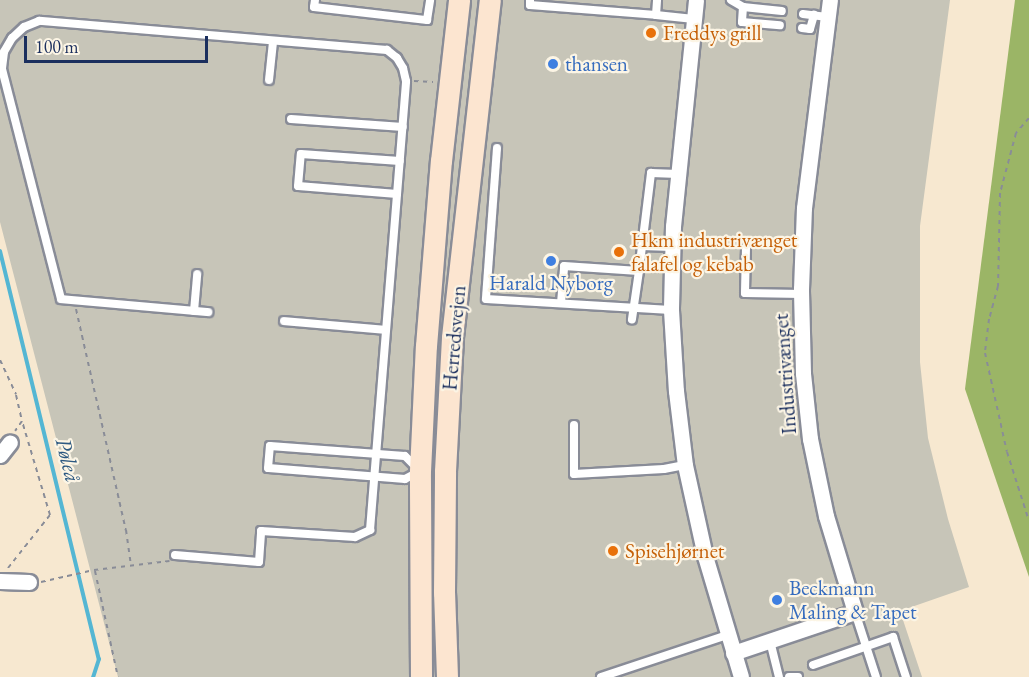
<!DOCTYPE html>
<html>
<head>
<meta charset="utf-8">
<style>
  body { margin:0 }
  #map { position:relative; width:1029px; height:677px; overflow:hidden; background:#f7e8d0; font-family:"EB Garamond",serif }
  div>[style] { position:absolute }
  .industrial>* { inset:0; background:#c7c5b8 }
  .forest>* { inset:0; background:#9bb566 }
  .stream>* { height:4px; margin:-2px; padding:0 2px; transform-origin:2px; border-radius:2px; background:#54b6d3 }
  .path>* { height:2px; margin-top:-1px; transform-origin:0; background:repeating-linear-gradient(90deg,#898c97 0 4.5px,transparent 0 9px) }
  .roads { filter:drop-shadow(2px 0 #898c97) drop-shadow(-2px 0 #898c97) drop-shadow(0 2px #898c97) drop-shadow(0 -2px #898c97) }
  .lane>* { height:8px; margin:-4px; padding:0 4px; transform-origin:4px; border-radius:4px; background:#fff }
  .street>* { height:15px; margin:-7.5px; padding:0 7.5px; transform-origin:7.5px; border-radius:7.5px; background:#fff }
  .secondary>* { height:21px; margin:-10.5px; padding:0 10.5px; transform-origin:10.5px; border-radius:10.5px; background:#fce5d0 }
  .dots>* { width:16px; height:16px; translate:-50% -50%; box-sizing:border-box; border:3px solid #fcf5e5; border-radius:50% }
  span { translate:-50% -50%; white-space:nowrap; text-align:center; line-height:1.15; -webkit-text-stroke:4.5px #fcf5e5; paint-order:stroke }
  .food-label { font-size:21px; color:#c56008 }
  .left { translate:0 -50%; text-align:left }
  .shop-label { font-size:21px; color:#366cbe }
  .street-label { font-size:21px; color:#1b2f5e }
  .water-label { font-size:22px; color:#2c5881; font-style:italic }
  .scale { position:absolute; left:24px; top:36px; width:184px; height:27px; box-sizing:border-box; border:3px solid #1b2f5e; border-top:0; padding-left:8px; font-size:18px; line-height:21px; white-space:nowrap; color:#1b2f5e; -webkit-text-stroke:4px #fcf5e5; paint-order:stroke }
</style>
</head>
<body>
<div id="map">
  <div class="industrial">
    <i style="clip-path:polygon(0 0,950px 0,920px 226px,920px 362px,928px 438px,948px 519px,969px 587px,900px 611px,922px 677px,118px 677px,0 222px)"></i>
  </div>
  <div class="forest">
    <i style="clip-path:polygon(1015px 0,1029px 0,1029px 577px,965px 389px)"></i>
  </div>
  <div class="stream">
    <i style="left:0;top:251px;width:420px;rotate:76.4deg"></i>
    <i style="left:99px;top:659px;width:19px;rotate:108deg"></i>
  </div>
  <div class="path">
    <i style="left:414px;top:81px;width:19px;rotate:3deg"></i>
    <i style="left:1029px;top:118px;width:20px;rotate:131deg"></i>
    <i style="left:1016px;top:133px;width:62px;rotate:104.9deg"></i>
    <i style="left:1000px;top:193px;width:93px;rotate:91.2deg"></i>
    <i style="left:998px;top:286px;width:34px;rotate:105deg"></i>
    <i style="left:989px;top:319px;width:34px;rotate:97deg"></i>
    <i style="left:985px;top:353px;width:101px;rotate:77.5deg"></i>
    <i style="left:1007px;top:452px;width:72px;rotate:72.3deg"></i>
    <i style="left:76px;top:309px;width:227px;rotate:77.3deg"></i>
    <i style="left:126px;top:530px;width:34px;rotate:82deg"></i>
    <i style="left:0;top:360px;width:38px;rotate:65deg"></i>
    <i style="left:16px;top:395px;width:27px;rotate:77deg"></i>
    <i style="left:22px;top:421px;width:12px;rotate:125deg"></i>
    <i style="left:8px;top:568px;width:68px;rotate:-51.6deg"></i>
    <i style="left:50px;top:515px;width:98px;rotate:-106.6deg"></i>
    <i style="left:95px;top:571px;width:108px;rotate:77.8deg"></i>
    <i style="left:41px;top:582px;width:54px;rotate:-12.8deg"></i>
    <i style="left:94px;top:570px;width:76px;rotate:-6.8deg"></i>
  </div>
  <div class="roads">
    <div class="lane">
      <i style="left:315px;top:0;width:7px;rotate:98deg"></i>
      <i style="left:314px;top:7px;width:114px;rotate:6.6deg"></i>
      <i style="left:427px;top:20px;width:20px;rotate:-81deg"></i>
      <i style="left:530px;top:0;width:5px;rotate:90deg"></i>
      <i style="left:530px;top:5px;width:126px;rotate:4.5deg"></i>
      <i style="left:656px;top:15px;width:15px;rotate:-86deg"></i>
      <i style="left:731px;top:0;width:14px;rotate:30deg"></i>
      <i style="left:743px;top:7px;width:39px;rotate:6deg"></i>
      <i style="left:743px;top:7px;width:15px;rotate:94deg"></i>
      <i style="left:742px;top:22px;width:38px;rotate:5deg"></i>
      <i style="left:803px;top:14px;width:25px;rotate:7deg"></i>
      <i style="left:656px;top:15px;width:38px;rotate:6deg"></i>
      <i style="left:802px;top:28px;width:8px;rotate:7deg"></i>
      <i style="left:810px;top:29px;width:15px;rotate:-74deg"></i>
      <i style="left:269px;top:80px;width:39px;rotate:-84deg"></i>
      <i style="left:291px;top:119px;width:112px;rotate:4.1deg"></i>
      <i style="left:497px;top:148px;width:151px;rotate:94.2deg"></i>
      <i style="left:486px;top:299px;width:185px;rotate:3.4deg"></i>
      <i style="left:397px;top:194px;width:99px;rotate:-175.4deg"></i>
      <i style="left:298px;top:186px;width:32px;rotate:-85deg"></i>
      <i style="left:301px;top:154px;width:99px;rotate:4deg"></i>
      <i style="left:642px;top:246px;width:30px;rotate:2deg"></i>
      <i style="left:746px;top:248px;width:45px;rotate:91.3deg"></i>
      <i style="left:745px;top:293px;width:57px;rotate:1deg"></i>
      <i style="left:639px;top:271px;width:99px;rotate:-83deg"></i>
      <i style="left:651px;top:173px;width:27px;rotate:2deg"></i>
      <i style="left:561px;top:303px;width:37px;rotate:-85deg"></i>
      <i style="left:564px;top:266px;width:75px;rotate:3.8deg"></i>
      <i style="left:639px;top:271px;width:49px;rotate:98.3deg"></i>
      <i style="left:194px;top:311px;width:37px;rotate:-85deg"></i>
      <i style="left:284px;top:321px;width:102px;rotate:5deg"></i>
      <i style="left:574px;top:425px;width:49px;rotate:90deg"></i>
      <i style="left:574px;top:474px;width:90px;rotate:-3.2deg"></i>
      <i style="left:664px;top:469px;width:21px;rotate:-11deg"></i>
      <i style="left:270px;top:446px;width:135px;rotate:4.2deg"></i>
      <i style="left:405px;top:456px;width:21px;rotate:45deg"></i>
      <i style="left:420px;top:471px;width:17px;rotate:152deg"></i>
      <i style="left:405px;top:479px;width:137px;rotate:-175.4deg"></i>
      <i style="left:268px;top:468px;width:22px;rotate:-85deg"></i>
      <i style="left:175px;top:555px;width:84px;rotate:4.8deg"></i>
      <i style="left:259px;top:562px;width:31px;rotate:-86deg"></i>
      <i style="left:261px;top:531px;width:94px;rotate:3.7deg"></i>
      <i style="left:355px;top:537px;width:17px;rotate:-25deg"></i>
      <i style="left:370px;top:530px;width:450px;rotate:-85.4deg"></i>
      <i style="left:406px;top:81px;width:13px;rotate:-103deg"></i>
      <i style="left:403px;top:68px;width:12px;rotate:-121deg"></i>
      <i style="left:397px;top:58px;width:13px;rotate:-141deg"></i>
      <i style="left:387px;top:50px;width:349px;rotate:-175.2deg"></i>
      <i style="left:39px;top:21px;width:16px;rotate:158deg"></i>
      <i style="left:24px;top:27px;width:16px;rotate:137deg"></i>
      <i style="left:12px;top:38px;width:16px;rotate:120deg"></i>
      <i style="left:4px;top:52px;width:17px;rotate:97deg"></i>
      <i style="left:2px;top:69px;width:237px;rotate:75.6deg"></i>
      <i style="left:61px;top:299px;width:148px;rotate:5.1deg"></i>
      <i style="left:855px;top:612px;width:68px;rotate:72.1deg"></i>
      <i style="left:770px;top:641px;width:37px;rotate:76deg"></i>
      <i style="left:813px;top:665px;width:85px;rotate:-19.3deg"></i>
      <i style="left:893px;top:637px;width:42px;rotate:72deg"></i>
      <i style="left:601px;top:677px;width:133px;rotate:-18.4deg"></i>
      <i style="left:789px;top:677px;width:9px"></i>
    </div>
    <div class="street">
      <i style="left:696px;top:0;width:227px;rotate:95.8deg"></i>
      <i style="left:673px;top:226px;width:84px;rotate:91.4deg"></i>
      <i style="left:671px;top:310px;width:81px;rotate:86.5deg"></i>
      <i style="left:676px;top:391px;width:75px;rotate:83.1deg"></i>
      <i style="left:685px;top:465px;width:93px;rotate:77.6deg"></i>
      <i style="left:705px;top:556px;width:126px;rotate:73.4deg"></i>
      <i style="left:0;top:455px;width:16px;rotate:-52deg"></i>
      <i style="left:0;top:581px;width:29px;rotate:2deg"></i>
      <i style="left:733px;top:653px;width:129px;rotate:-18.6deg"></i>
      <i style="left:855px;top:612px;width:100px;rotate:-106.8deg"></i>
      <i style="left:826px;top:516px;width:79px;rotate:-101.7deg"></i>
      <i style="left:810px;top:439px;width:66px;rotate:-96.1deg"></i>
      <i style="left:803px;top:373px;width:84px;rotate:-91.4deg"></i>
      <i style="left:801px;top:289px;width:81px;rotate:-87.9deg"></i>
      <i style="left:804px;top:208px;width:210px;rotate:-82.9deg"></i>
    </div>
    <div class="secondary">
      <i style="left:421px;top:677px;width:206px;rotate:-90.3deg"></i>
      <i style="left:420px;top:471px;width:125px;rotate:-87.3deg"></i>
      <i style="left:426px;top:346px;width:186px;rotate:-85.4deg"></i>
      <i style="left:441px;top:161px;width:162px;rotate:-83.6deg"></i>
      <i style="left:447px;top:677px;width:85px;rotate:-92deg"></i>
      <i style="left:444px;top:592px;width:121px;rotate:-89.5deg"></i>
      <i style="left:445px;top:471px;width:134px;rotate:-87deg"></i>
      <i style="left:452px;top:337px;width:339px;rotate:-83.6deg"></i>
    </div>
  </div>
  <div class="dots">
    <i style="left:651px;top:33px;background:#e8710a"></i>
    <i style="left:553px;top:64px;background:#3f7fe0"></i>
    <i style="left:619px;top:252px;background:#e8710a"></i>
    <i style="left:551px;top:261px;background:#3f7fe0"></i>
    <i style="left:613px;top:551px;background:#e8710a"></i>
    <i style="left:777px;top:600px;background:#3f7fe0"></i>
  </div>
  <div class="food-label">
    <span class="left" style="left:663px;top:33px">Freddys grill</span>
    <span class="left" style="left:631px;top:252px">Hkm industrivænget<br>falafel og kebab</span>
    <span class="left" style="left:625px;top:551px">Spisehjørnet</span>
  </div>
  <div class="shop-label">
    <span class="left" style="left:565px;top:64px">thansen</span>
    <span style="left:551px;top:283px">Harald Nyborg</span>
    <span class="left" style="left:789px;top:600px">Beckmann<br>Maling &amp; Tapet</span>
  </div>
  <div class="street-label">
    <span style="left:454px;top:338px;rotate:-85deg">Herredsvejen</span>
    <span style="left:785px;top:374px;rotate:-94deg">Industrivænget</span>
  </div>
  <div class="water-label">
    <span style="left:68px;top:460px;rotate:76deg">Pøleå</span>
  </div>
  <div class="scale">100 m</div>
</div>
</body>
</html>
